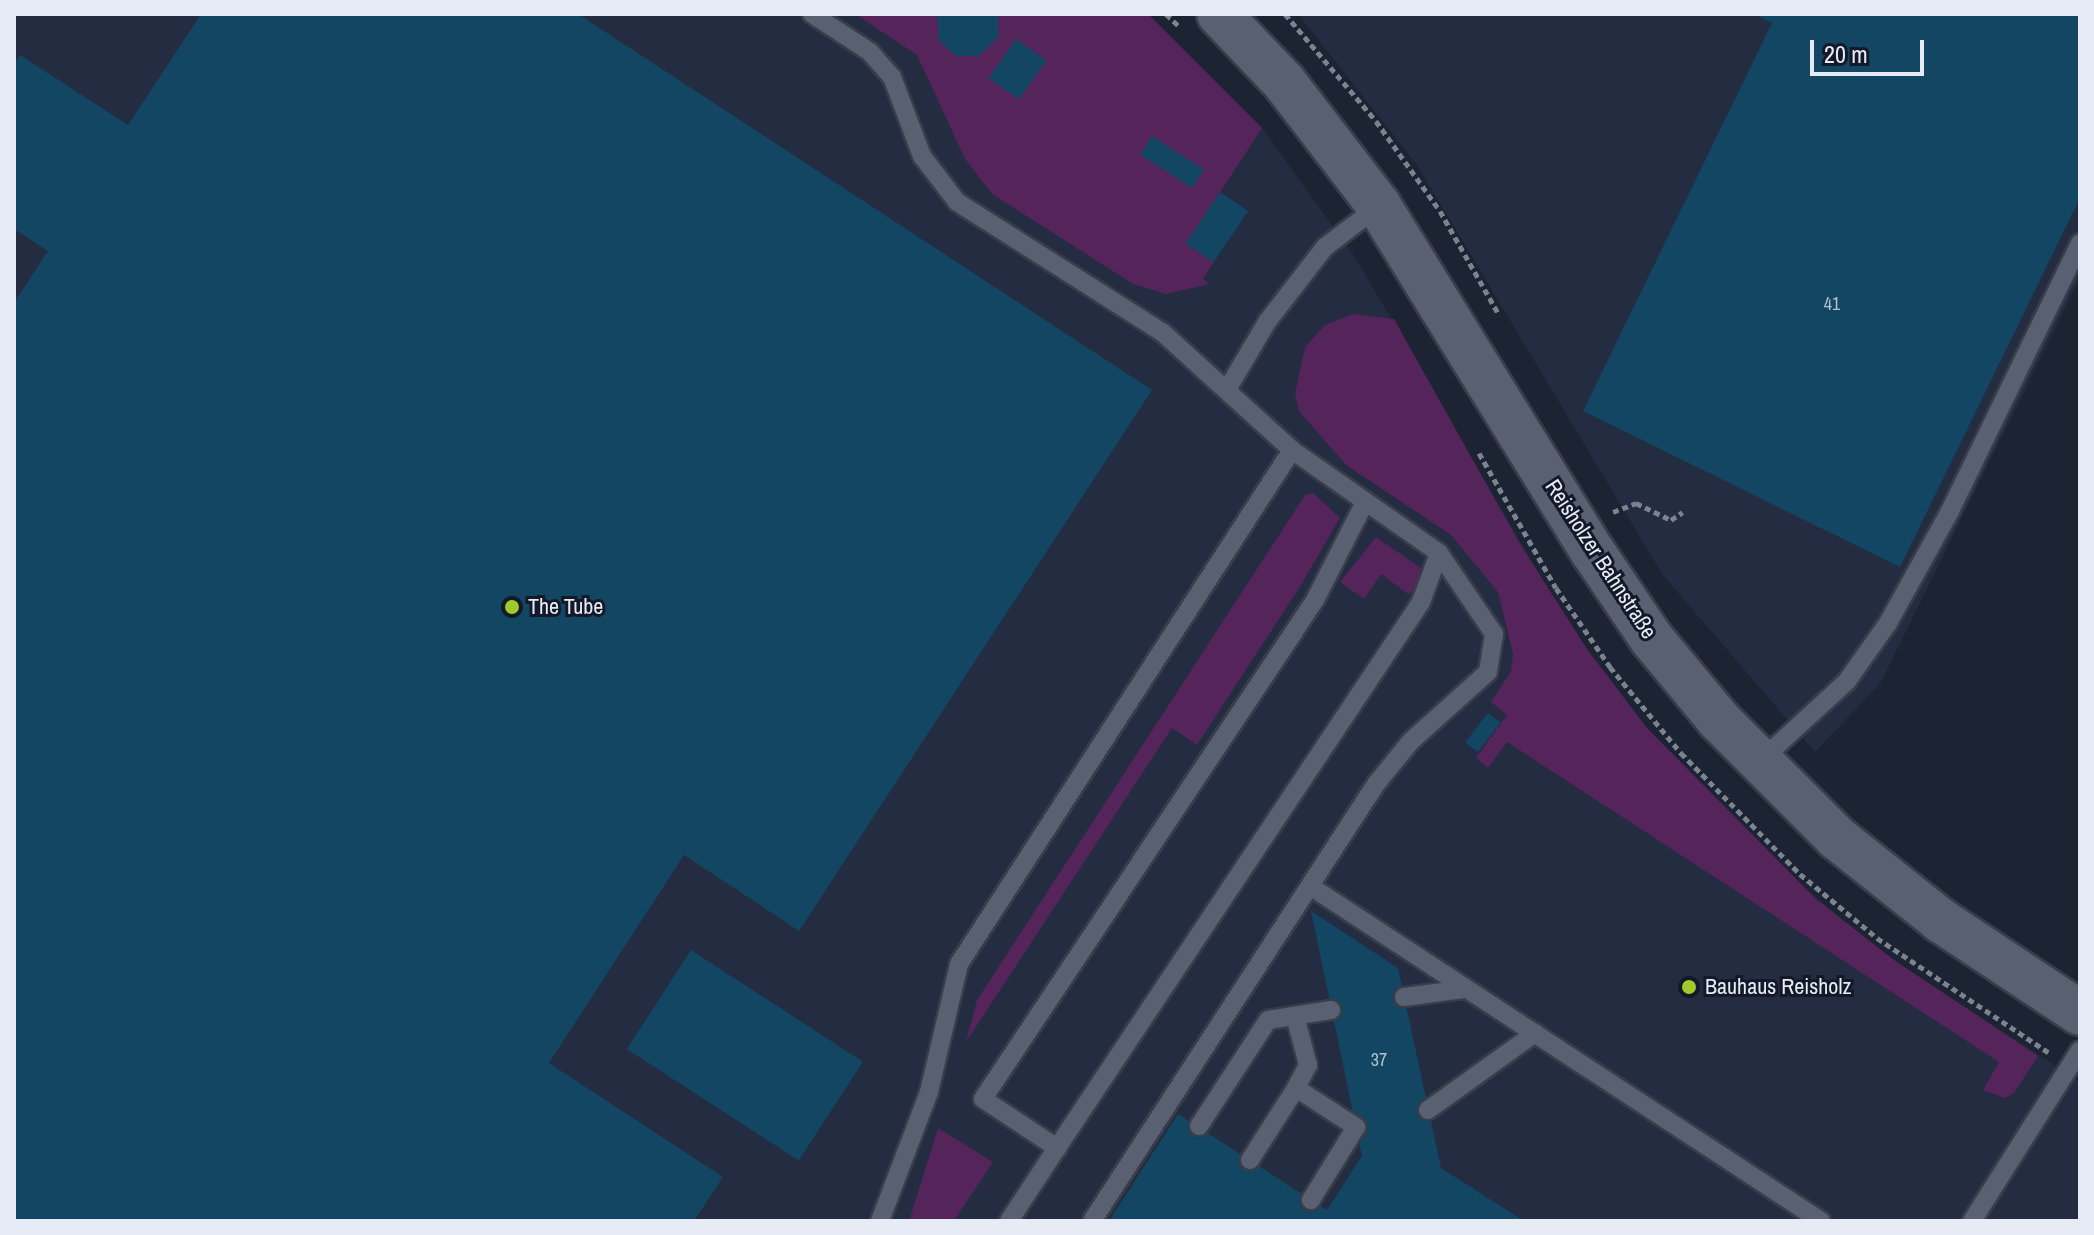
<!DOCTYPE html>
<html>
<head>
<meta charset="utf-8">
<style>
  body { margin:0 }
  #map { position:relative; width:2094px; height:1235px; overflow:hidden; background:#1c2332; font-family:"Archivo Narrow",sans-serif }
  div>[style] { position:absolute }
  .built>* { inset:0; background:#232c41 }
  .green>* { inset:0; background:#54245a }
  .building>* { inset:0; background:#124663; transform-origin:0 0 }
  .path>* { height:5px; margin-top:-2.5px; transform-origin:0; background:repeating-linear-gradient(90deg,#7c828e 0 6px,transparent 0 10px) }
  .roads { filter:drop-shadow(2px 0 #383d49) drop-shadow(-2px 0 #383d49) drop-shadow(0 2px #383d49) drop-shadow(0 -2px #383d49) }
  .service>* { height:18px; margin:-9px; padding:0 9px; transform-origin:9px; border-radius:9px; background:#586072 }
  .secondary>* { height:44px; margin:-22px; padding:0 22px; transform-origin:22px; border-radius:22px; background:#586072 }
  .dots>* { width:22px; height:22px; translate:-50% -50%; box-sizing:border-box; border:4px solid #131928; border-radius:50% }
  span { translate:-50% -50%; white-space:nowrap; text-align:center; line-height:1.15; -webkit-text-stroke:6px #131928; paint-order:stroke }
  .number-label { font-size:18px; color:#b1c2d0 }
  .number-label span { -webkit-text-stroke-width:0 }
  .street-label { font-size:22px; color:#e6ebf5 }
  .poi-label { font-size:22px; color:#e6ebf5 }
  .left { translate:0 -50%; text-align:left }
  .frame { position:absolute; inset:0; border:16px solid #e6ebf5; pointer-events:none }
  .scale { position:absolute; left:1810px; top:40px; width:114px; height:36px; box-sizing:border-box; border:4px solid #e6ebf5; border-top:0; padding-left:10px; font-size:24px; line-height:28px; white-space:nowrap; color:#e6ebf5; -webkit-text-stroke:6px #131928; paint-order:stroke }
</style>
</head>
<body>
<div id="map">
  <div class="built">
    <i style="clip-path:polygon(14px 14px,1148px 14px,1262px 128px,1355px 257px,1581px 646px,1655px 742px,1752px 844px,1883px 953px,2080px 1082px,2080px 1221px,14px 1221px)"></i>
    <i style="clip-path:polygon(1298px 14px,2080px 14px,2080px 278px,1880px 684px,1815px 752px,1662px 574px,1417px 165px)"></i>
  </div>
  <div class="green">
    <i style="clip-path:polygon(855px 14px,1148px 14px,1262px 128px,1187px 243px,1214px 262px,1203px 279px,1210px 284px,1166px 294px,1133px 284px,992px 194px,965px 159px,917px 55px)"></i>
    <i style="clip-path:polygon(1353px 314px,1394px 319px,1517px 539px,1587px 649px,1647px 728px,1816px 899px,1894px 960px,2038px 1056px,2014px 1093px,2005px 1098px,1983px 1090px,1999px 1062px,1507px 742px,1488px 768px,1476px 758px,1507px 715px,1491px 702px,1511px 671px,1513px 654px,1498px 592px,1451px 535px,1346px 465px,1299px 411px,1295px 394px,1305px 347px,1325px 325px)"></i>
    <i style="clip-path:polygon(1313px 493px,1340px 518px,1301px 585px,1197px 745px,1172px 728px,966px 1042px,977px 1000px,1305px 495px)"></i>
    <i style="clip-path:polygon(1376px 537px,1421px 568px,1415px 591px,1408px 594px,1381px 574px,1364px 599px,1340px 582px)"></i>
    <i style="clip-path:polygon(938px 1128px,993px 1162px,954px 1221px,909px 1221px)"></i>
  </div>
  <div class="building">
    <i style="clip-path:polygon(201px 14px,578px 14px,1152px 390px,799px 931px,684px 855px,549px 1063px,723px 1177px,694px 1221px,14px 1221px,14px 303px,48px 251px,14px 229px,14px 64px,20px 55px,128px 125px)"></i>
    <i style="clip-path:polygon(937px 14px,998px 14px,999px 36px,979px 56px,956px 56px,939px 41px)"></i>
    <i style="clip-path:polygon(1754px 14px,2080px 14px,2080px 198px,1900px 567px,1583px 411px,1772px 23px)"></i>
    <i style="left:1016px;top:39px;width:37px;height:48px;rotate:35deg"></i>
    <i style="left:1152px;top:136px;width:62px;height:22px;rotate:33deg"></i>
    <i style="left:1220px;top:192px;width:34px;height:62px;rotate:34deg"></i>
    <i style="left:1488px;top:713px;width:16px;height:37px;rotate:38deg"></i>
    <i style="clip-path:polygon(1311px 911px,1398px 968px,1441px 1168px,1524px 1221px,1109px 1221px,1178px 1114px,1327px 1210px,1362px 1156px)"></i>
    <i style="left:691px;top:950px;width:205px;height:118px;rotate:33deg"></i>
  </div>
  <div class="path">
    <i style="left:1166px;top:14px;width:19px;rotate:43deg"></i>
    <i style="left:1285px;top:14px;width:140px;rotate:49.6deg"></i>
    <i style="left:1376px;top:121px;width:110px;rotate:54.6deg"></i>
    <i style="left:1440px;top:211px;width:120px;rotate:60.4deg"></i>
    <i style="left:1479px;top:453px;width:155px;rotate:60.3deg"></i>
    <i style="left:1556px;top:588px;width:96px;rotate:55.6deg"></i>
    <i style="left:1610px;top:667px;width:112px;rotate:50.5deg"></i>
    <i style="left:1681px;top:753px;width:170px;rotate:45.5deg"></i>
    <i style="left:1800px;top:874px;width:100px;rotate:39.7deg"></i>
    <i style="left:1877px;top:938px;width:206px;rotate:33.7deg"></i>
    <i style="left:1613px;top:512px;width:25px;rotate:-21deg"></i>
    <i style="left:1636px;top:503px;width:39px;rotate:26deg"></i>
    <i style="left:1671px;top:520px;width:14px;rotate:-34deg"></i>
  </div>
  <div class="roads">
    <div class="service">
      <i style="left:812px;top:14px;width:69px;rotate:33.2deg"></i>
      <i style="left:870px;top:52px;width:33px;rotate:49deg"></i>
      <i style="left:892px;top:77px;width:85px;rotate:69.2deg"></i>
      <i style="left:922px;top:156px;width:58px;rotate:52.7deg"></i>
      <i style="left:957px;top:202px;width:243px;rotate:32.4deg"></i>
      <i style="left:1162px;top:332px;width:176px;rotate:42.2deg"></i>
      <i style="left:1292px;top:450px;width:179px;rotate:35deg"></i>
      <i style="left:1439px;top:553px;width:98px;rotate:55.8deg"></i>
      <i style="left:1494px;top:634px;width:38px;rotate:99deg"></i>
      <i style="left:1488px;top:672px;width:103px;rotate:138.1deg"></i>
      <i style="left:1411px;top:741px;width:55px;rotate:129.1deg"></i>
      <i style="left:1376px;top:784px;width:521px;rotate:123.02deg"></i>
      <i style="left:1228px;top:388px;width:77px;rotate:-59.4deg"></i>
      <i style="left:1267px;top:322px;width:95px;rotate:-52.3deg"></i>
      <i style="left:1325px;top:247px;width:68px;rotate:-37.2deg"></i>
      <i style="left:1365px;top:502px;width:110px;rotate:117deg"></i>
      <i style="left:1315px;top:600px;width:599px;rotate:123.64deg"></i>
      <i style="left:983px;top:1099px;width:89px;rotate:33.5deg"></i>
      <i style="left:1057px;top:1148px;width:656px;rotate:-56.31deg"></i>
      <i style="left:1421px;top:602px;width:52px;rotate:-69.8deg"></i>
      <i style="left:1759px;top:762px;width:120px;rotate:-42.6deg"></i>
      <i style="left:1847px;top:681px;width:71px;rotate:-54.7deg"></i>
      <i style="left:1888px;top:623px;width:128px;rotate:-61deg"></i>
      <i style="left:1950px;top:511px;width:298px;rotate:-64.1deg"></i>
      <i style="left:1310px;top:886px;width:611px;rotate:33.25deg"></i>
      <i style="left:1404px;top:997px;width:62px;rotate:-7.5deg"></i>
      <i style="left:1295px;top:1016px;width:51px;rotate:75.1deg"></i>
      <i style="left:1308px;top:1065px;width:26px;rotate:118deg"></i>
      <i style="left:1296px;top:1088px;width:72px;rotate:33deg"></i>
      <i style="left:1356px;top:1127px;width:86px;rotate:121.7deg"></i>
      <i style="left:1428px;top:1110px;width:132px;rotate:-35.7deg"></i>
      <i style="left:1199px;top:1126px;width:126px;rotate:-56.9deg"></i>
      <i style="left:1268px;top:1020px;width:64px;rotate:-9deg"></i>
      <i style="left:1250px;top:1160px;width:85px;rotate:-57.4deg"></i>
      <i style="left:880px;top:1221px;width:138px;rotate:-69.2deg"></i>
      <i style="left:929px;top:1092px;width:131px;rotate:-76.8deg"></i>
      <i style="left:959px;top:964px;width:612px;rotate:-57.06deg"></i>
      <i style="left:1009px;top:1221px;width:87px;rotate:-56.7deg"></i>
      <i style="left:1972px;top:1221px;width:202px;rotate:-57.7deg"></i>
    </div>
    <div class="secondary">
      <i style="left:1219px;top:14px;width:94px;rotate:46.3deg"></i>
      <i style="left:1284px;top:82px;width:156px;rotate:52.5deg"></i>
      <i style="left:1379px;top:206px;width:407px;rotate:58.3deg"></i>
      <i style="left:1593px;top:552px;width:104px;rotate:56deg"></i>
      <i style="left:1651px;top:638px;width:107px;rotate:50.3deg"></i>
      <i style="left:1719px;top:720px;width:167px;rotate:45deg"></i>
      <i style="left:1837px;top:838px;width:132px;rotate:38.5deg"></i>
      <i style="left:1940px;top:920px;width:168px;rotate:33.6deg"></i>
    </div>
  </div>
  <div class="dots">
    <i style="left:512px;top:607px;background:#a0c92b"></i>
    <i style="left:1689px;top:987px;background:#a0c92b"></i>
  </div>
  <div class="number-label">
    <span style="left:1832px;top:304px">41</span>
    <span style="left:1379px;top:1060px">37</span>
  </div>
  <div class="street-label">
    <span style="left:1601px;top:559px;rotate:57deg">Reisholzer Bahnstraße</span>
  </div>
  <div class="poi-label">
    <span class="left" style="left:528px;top:607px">The Tube</span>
    <span class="left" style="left:1705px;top:987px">Bauhaus Reisholz</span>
  </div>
  <div class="frame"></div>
  <div class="scale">20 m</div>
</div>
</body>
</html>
